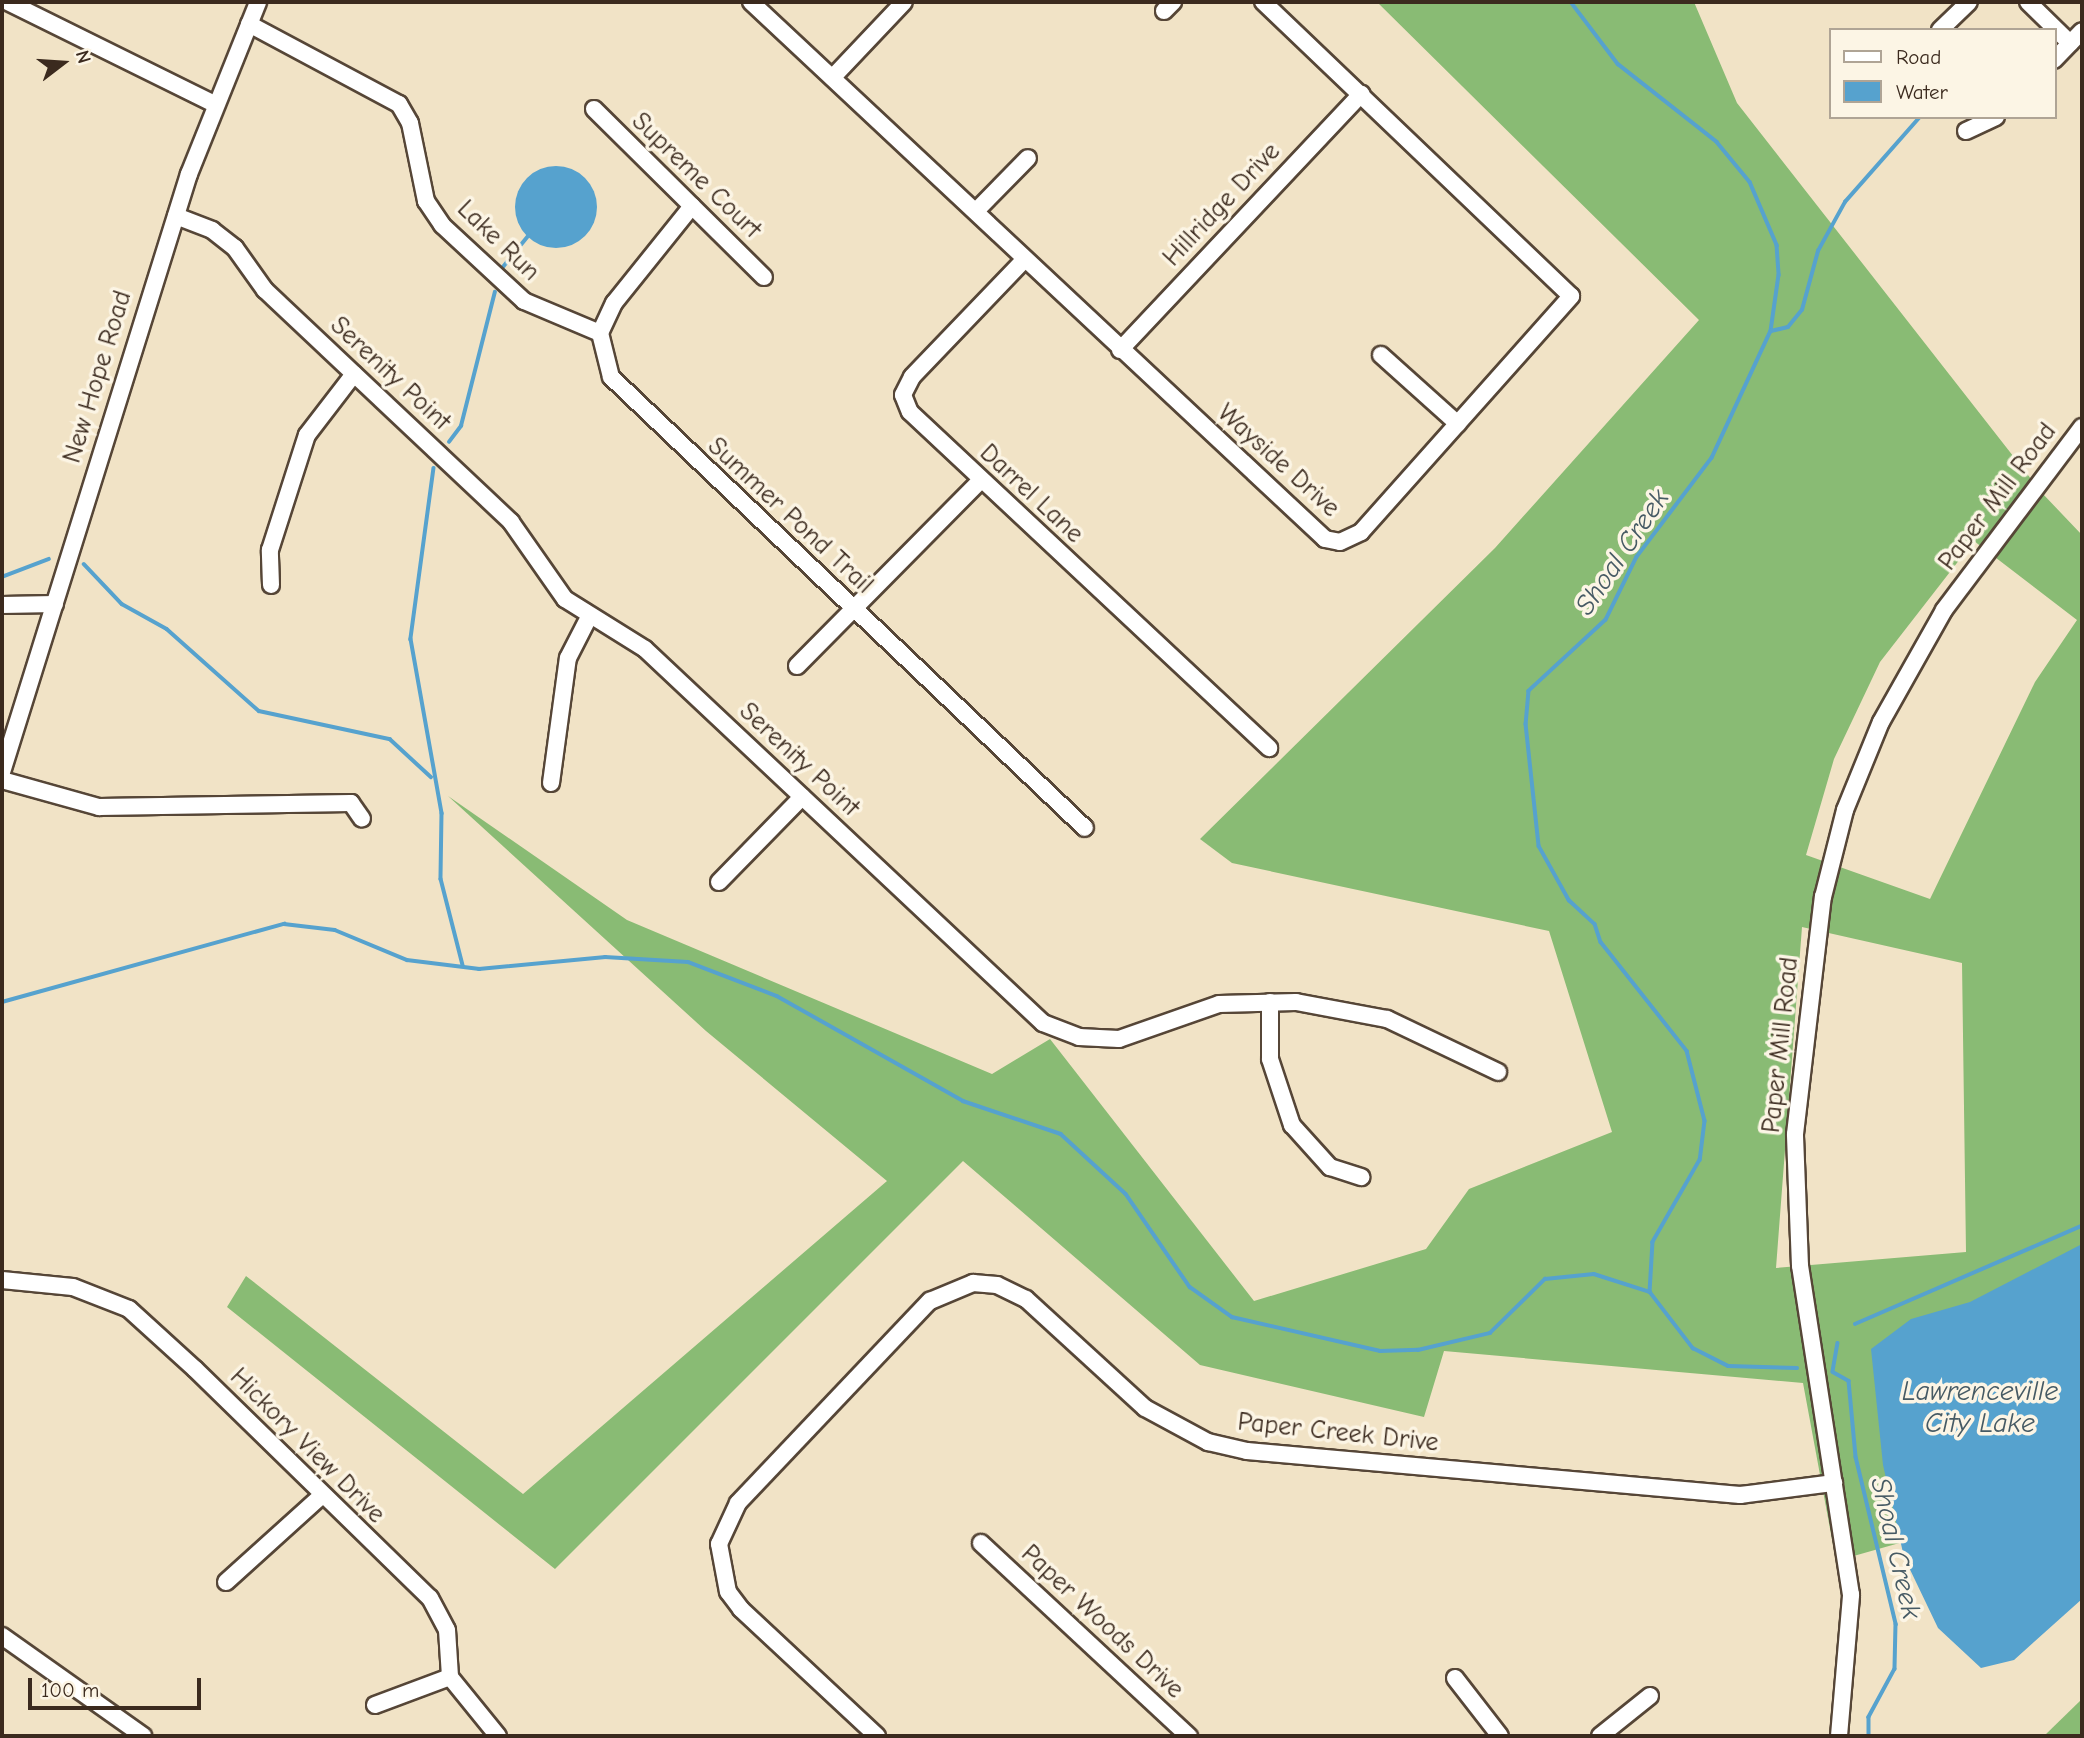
<!DOCTYPE html>
<html>
<head>
<meta charset="utf-8">
<style>
  body { margin:0 }
  #map { position:relative; width:2084px; height:1738px; overflow:hidden; background:#f1e3c6; font-family:"Comic Neue",sans-serif }
  div>[style] { position:absolute }
  .forest>* { inset:0; background:#89bb74 }
  .water>* { inset:0; background:#56a2ce }
  .round { border-radius:50% }
  .stream>* { height:3.5px; margin:-1.75px; padding:0 1.75px; transform-origin:1.75px; border-radius:1.75px; background:#56a2ce }
  .roads { filter:drop-shadow(2px 0 #564637) drop-shadow(-2px 0 #564637) drop-shadow(0 2px #564637) drop-shadow(0 -2px #564637) }
  .minor>* { height:16px; margin:-8px; padding:0 8px; transform-origin:8px; border-radius:8px; background:#fff }
  span { translate:-50% -50%; white-space:nowrap; text-align:center; line-height:1.15; -webkit-text-stroke:7px #fcf5e5; paint-order:stroke }
  .street-label { font-size:26px; color:#3b2a1e }
  .water-label { font-size:28px; color:#465a64; font-style:italic }
  .frame { position:absolute; inset:0; border:4px solid #3b2a1e; pointer-events:none }
  .legend { position:absolute; left:1829px; top:28px; width:228px; height:91px; box-sizing:border-box; background:#fcf5e5; border:2px solid #afa495; margin:0; padding:9px 12px; list-style:none; font-size:21px; color:#3b2a1e }
  .legend li { display:flex; align-items:center; gap:14px; height:35px }
  .legend b { width:35px; border:2px solid #afa495 }
  .north { position:absolute; left:28px; top:28px; width:70px; height:70px; -webkit-text-stroke:5px #fcf5e5; paint-order:stroke; rotate:73deg; font-size:19px; font-weight:700; line-height:28px; text-align:center; color:#3b2a1e }
  .north::after { content:''; display:block; margin:auto; width:24px; height:32px; background:#3b2a1e; clip-path:polygon(50% 0,100% 100%,50% 72%,0 100%) }
  .scale { position:absolute; left:28px; top:1678px; width:173px; height:32px; box-sizing:border-box; border:4px solid #3b2a1e; border-top:0; padding-left:9px; font-size:21px; line-height:24px; white-space:nowrap; color:#3b2a1e; -webkit-text-stroke:5px #fcf5e5; paint-order:stroke }
</style>
</head>
<body>
<div id="map">
  <div class="forest">
    <i style="clip-path:polygon(evenodd,1377px 2px,1694px 2px,1737px 103px,2042px 493px,2082px 535px,2082px 1400px,1903px 1542px,1836px 1561px,1803px 1383px,1444px 1351px,1424px 1417px,1200px 1365px,963px 1161px,555px 1569px,227px 1307px,246px 1276px,523px 1494px,887px 1181px,706px 1031px,448px 796px,627px 920px,992px 1074px,1050px 1039px,1254px 1301px,1426px 1249px,1469px 1189px,1612px 1132px,1549px 931px,1232px 863px,1200px 839px,1495px 548px,1699px 320px,1377px 2px,1974px 541px,2077px 620px,2035px 682px,1930px 899px,1806px 855px,1834px 759px,1880px 662px,1974px 541px,1377px 2px,1802px 927px,1962px 963px,1966px 1252px,1776px 1268px,1802px 927px)"></i>
    <i style="clip-path:polygon(2082px 1699px,2082px 1736px,2044px 1736px)"></i>
  </div>
  <div class="water">
    <i class="round" style="left:515px;top:166px;width:82px;height:82px"></i>
    <i style="clip-path:polygon(2082px 1244px,2082px 1599px,2014px 1660px,1981px 1668px,1938px 1628px,1904px 1557px,1883px 1465px,1871px 1349px,1911px 1319px,1970px 1302px)"></i>
  </div>
  <div class="stream">
    <i style="left:1571px;top:2px;width:78px;rotate:52.8deg"></i>
    <i style="left:1618px;top:64px;width:126px;rotate:38.2deg"></i>
    <i style="left:1717px;top:142px;width:52px;rotate:50.5deg"></i>
    <i style="left:1750px;top:182px;width:69px;rotate:66.8deg"></i>
    <i style="left:1777px;top:245px;width:30px;rotate:86deg"></i>
    <i style="left:1779px;top:275px;width:57px;rotate:98.1deg"></i>
    <i style="left:1771px;top:331px;width:140px;rotate:114.9deg"></i>
    <i style="left:1712px;top:458px;width:124px;rotate:127.1deg"></i>
    <i style="left:1637px;top:557px;width:70px;rotate:116.2deg"></i>
    <i style="left:1606px;top:620px;width:105px;rotate:137.3deg"></i>
    <i style="left:1529px;top:691px;width:33px;rotate:95deg"></i>
    <i style="left:1526px;top:724px;width:123px;rotate:83.9deg"></i>
    <i style="left:1539px;top:846px;width:62px;rotate:60.9deg"></i>
    <i style="left:1569px;top:900px;width:35px;rotate:43deg"></i>
    <i style="left:1595px;top:924px;width:19px;rotate:72deg"></i>
    <i style="left:1601px;top:942px;width:139px;rotate:51.7deg"></i>
    <i style="left:1687px;top:1051px;width:72px;rotate:75.6deg"></i>
    <i style="left:1705px;top:1121px;width:39px;rotate:97deg"></i>
    <i style="left:1700px;top:1160px;width:95px;rotate:119.8deg"></i>
    <i style="left:1653px;top:1242px;width:50px;rotate:93.4deg"></i>
    <i style="left:1650px;top:1292px;width:71px;rotate:52.5deg"></i>
    <i style="left:1693px;top:1348px;width:39px;rotate:27deg"></i>
    <i style="left:1728px;top:1366px;width:69px;rotate:1.7deg"></i>
    <i style="left:503px;top:267px;width:40px;rotate:-51deg"></i>
    <i style="left:1771px;top:331px;width:17px;rotate:-13deg"></i>
    <i style="left:1788px;top:327px;width:22px;rotate:-51deg"></i>
    <i style="left:1802px;top:310px;width:61px;rotate:-74.8deg"></i>
    <i style="left:1818px;top:251px;width:56px;rotate:-61.1deg"></i>
    <i style="left:1845px;top:202px;width:113px;rotate:-48.6deg"></i>
    <i style="left:449px;top:442px;width:20px;rotate:-53deg"></i>
    <i style="left:461px;top:426px;width:138px;rotate:-75.8deg"></i>
    <i style="left:434px;top:468px;width:173px;rotate:97.7deg"></i>
    <i style="left:411px;top:639px;width:177px;rotate:79.9deg"></i>
    <i style="left:442px;top:813px;width:66px;rotate:90.9deg"></i>
    <i style="left:441px;top:879px;width:89px;rotate:75.7deg"></i>
    <i style="left:84px;top:564px;width:55px;rotate:46.5deg"></i>
    <i style="left:122px;top:604px;width:51px;rotate:29.1deg"></i>
    <i style="left:167px;top:629px;width:123px;rotate:41.7deg"></i>
    <i style="left:259px;top:711px;width:134px;rotate:12.1deg"></i>
    <i style="left:390px;top:739px;width:56px;rotate:42.8deg"></i>
    <i style="left:2px;top:577px;width:50px;rotate:-21deg"></i>
    <i style="left:2px;top:1002px;width:293px;rotate:-15.5deg"></i>
    <i style="left:284px;top:924px;width:51px;rotate:6.7deg"></i>
    <i style="left:335px;top:930px;width:78px;rotate:22.6deg"></i>
    <i style="left:407px;top:960px;width:73px;rotate:7.1deg"></i>
    <i style="left:479px;top:969px;width:127px;rotate:-5.4deg"></i>
    <i style="left:605px;top:957px;width:83px;rotate:3.4deg"></i>
    <i style="left:688px;top:962px;width:95px;rotate:20.9deg"></i>
    <i style="left:777px;top:996px;width:214px;rotate:29.4deg"></i>
    <i style="left:963px;top:1101px;width:103px;rotate:18.6deg"></i>
    <i style="left:1061px;top:1134px;width:88px;rotate:42.7deg"></i>
    <i style="left:1126px;top:1194px;width:113px;rotate:55.5deg"></i>
    <i style="left:1190px;top:1287px;width:52px;rotate:35.5deg"></i>
    <i style="left:1232px;top:1317px;width:152px;rotate:12.9deg"></i>
    <i style="left:1380px;top:1351px;width:38px;rotate:-2deg"></i>
    <i style="left:1418px;top:1350px;width:74px;rotate:-13.3deg"></i>
    <i style="left:1490px;top:1333px;width:77px;rotate:-44.5deg"></i>
    <i style="left:1545px;top:1279px;width:49px;rotate:-5.8deg"></i>
    <i style="left:1594px;top:1274px;width:59px;rotate:17.8deg"></i>
    <i style="left:1855px;top:1324px;width:247px;rotate:-23.4deg"></i>
    <i style="left:1838px;top:1343px;width:29px;rotate:100deg"></i>
    <i style="left:1833px;top:1372px;width:18px;rotate:29deg"></i>
    <i style="left:1849px;top:1381px;width:76px;rotate:84.7deg"></i>
    <i style="left:1856px;top:1457px;width:172px;rotate:76.5deg"></i>
    <i style="left:1896px;top:1624px;width:45px;rotate:91.3deg"></i>
    <i style="left:1895px;top:1669px;width:55px;rotate:118.4deg"></i>
    <i style="left:1869px;top:1717px;width:19px;rotate:90deg"></i>
  </div>
  <div class="roads">
    <div class="minor">
      <i style="left:8px;top:2px;width:230px;rotate:26.3deg"></i>
      <i style="left:751px;top:2px;width:786px;rotate:43.09deg"></i>
      <i style="left:1325px;top:539px;width:15px;rotate:11deg"></i>
      <i style="left:1340px;top:542px;width:23px;rotate:-25deg"></i>
      <i style="left:1361px;top:532px;width:316px;rotate:-48.3deg"></i>
      <i style="left:1571px;top:296px;width:426px;rotate:-136.3deg"></i>
      <i style="left:2028px;top:2px;width:59px;rotate:44.3deg"></i>
      <i style="left:1164px;top:11px;width:13px;rotate:-45deg"></i>
      <i style="left:249px;top:24px;width:170px;rotate:28.1deg"></i>
      <i style="left:399px;top:104px;width:22px;rotate:60deg"></i>
      <i style="left:410px;top:123px;width:80px;rotate:78.4deg"></i>
      <i style="left:426px;top:201px;width:29px;rotate:56deg"></i>
      <i style="left:442px;top:225px;width:112px;rotate:42.8deg"></i>
      <i style="left:524px;top:301px;width:82px;rotate:22.8deg"></i>
      <i style="left:1940px;top:30px;width:40px;rotate:-44deg"></i>
      <i style="left:2054px;top:60px;width:40px;rotate:-46deg"></i>
      <i style="left:833px;top:77px;width:103px;rotate:-46.6deg"></i>
      <i style="left:594px;top:109px;width:239px;rotate:44.7deg"></i>
      <i style="left:1966px;top:131px;width:33px;rotate:-25deg"></i>
      <i style="left:692px;top:206px;width:124px;rotate:128.8deg"></i>
      <i style="left:614px;top:303px;width:33px;rotate:115deg"></i>
      <i style="left:600px;top:333px;width:45px;rotate:76deg"></i>
      <i style="left:611px;top:377px;width:654px;rotate:43.58deg"></i>
      <i style="left:976px;top:211px;width:74px;rotate:-45.5deg"></i>
      <i style="left:176px;top:216px;width:39px;rotate:21deg"></i>
      <i style="left:212px;top:230px;width:29px;rotate:38deg"></i>
      <i style="left:235px;top:248px;width:52px;rotate:54.5deg"></i>
      <i style="left:265px;top:290px;width:338px;rotate:43.3deg"></i>
      <i style="left:511px;top:522px;width:94px;rotate:55deg"></i>
      <i style="left:565px;top:599px;width:94px;rotate:32deg"></i>
      <i style="left:645px;top:649px;width:546px;rotate:43.22deg"></i>
      <i style="left:1043px;top:1023px;width:39px;rotate:21deg"></i>
      <i style="left:1079px;top:1037px;width:40px;rotate:2.9deg"></i>
      <i style="left:1119px;top:1039px;width:106px;rotate:-19.3deg"></i>
      <i style="left:1219px;top:1004px;width:77px;rotate:-1.5deg"></i>
      <i style="left:1296px;top:1002px;width:93px;rotate:10.6deg"></i>
      <i style="left:1387px;top:1019px;width:123px;rotate:25.5deg"></i>
      <i style="left:1025px;top:259px;width:163px;rotate:133.8deg"></i>
      <i style="left:912px;top:377px;width:20px;rotate:117deg"></i>
      <i style="left:903px;top:395px;width:18px;rotate:68deg"></i>
      <i style="left:910px;top:412px;width:492px;rotate:43.1deg"></i>
      <i style="left:1120px;top:350px;width:352px;rotate:-46.7deg"></i>
      <i style="left:1381px;top:355px;width:103px;rotate:41.9deg"></i>
      <i style="left:271px;top:585px;width:35px;rotate:-92deg"></i>
      <i style="left:270px;top:550px;width:121px;rotate:-72.2deg"></i>
      <i style="left:307px;top:435px;width:77px;rotate:-52.4deg"></i>
      <i style="left:2px;top:605px;width:53px;rotate:-1.1deg"></i>
      <i style="left:797px;top:666px;width:260px;rotate:-45.3deg"></i>
      <i style="left:2px;top:772px;width:627px;rotate:-72.64deg"></i>
      <i style="left:189px;top:174px;width:185px;rotate:-68.1deg"></i>
      <i style="left:2px;top:780px;width:101px;rotate:15.6deg"></i>
      <i style="left:99px;top:807px;width:252px;rotate:-0.9deg"></i>
      <i style="left:351px;top:803px;width:19px;rotate:55deg"></i>
      <i style="left:551px;top:783px;width:126px;rotate:-82.3deg"></i>
      <i style="left:568px;top:658px;width:48px;rotate:-62.9deg"></i>
      <i style="left:719px;top:882px;width:119px;rotate:-45.7deg"></i>
      <i style="left:1270px;top:1002px;width:57px;rotate:90deg"></i>
      <i style="left:1270px;top:1059px;width:70px;rotate:71.6deg"></i>
      <i style="left:1292px;top:1125px;width:57px;rotate:47.9deg"></i>
      <i style="left:1330px;top:1167px;width:33px;rotate:18deg"></i>
      <i style="left:2px;top:1280px;width:71px;rotate:5.6deg"></i>
      <i style="left:73px;top:1287px;width:60px;rotate:21.4deg"></i>
      <i style="left:129px;top:1309px;width:89px;rotate:42.3deg"></i>
      <i style="left:195px;top:1369px;width:328px;rotate:44.3deg"></i>
      <i style="left:430px;top:1598px;width:36px;rotate:62deg"></i>
      <i style="left:447px;top:1630px;width:47px;rotate:86.3deg"></i>
      <i style="left:450px;top:1677px;width:76px;rotate:50.9deg"></i>
      <i style="left:981px;top:1543px;width:284px;rotate:42.9deg"></i>
      <i style="left:226px;top:1582px;width:127px;rotate:-42.1deg"></i>
      <i style="left:2px;top:1636px;width:173px;rotate:35.3deg"></i>
      <i style="left:1455px;top:1678px;width:73px;rotate:52.2deg"></i>
      <i style="left:375px;top:1705px;width:80px;rotate:-20.5deg"></i>
      <i style="left:877px;top:1736px;width:186px;rotate:-137deg"></i>
      <i style="left:741px;top:1609px;width:21px;rotate:-127deg"></i>
      <i style="left:728px;top:1592px;width:49px;rotate:-100.6deg"></i>
      <i style="left:719px;top:1544px;width:45px;rotate:-65.1deg"></i>
      <i style="left:738px;top:1503px;width:279px;rotate:-46.5deg"></i>
      <i style="left:930px;top:1301px;width:47px;rotate:-22.7deg"></i>
      <i style="left:973px;top:1283px;width:24px;rotate:5deg"></i>
      <i style="left:997px;top:1285px;width:32px;rotate:26deg"></i>
      <i style="left:1026px;top:1299px;width:161px;rotate:42.5deg"></i>
      <i style="left:1145px;top:1408px;width:72px;rotate:28.4deg"></i>
      <i style="left:1208px;top:1442px;width:40px;rotate:13deg"></i>
      <i style="left:1247px;top:1451px;width:495px;rotate:5.1deg"></i>
      <i style="left:1740px;top:1495px;width:95px;rotate:-7.3deg"></i>
      <i style="left:1600px;top:1736px;width:64px;rotate:-38.7deg"></i>
      <i style="left:1839px;top:1736px;width:142px;rotate:-85.1deg"></i>
      <i style="left:1851px;top:1595px;width:333px;rotate:-98.8deg"></i>
      <i style="left:1800px;top:1266px;width:132px;rotate:-92.2deg"></i>
      <i style="left:1795px;top:1134px;width:239px;rotate:-83.3deg"></i>
      <i style="left:1823px;top:897px;width:90px;rotate:-75.8deg"></i>
      <i style="left:1845px;top:810px;width:95px;rotate:-67.8deg"></i>
      <i style="left:1881px;top:722px;width:129px;rotate:-60.6deg"></i>
      <i style="left:1944px;top:610px;width:229px;rotate:-53deg"></i>
    </div>
  </div>
  <div class="street-label">
    <span style="left:696px;top:176px;rotate:44deg">Supreme Court</span>
    <span style="left:1222px;top:205px;rotate:-47deg">Hillridge Drive</span>
    <span style="left:498px;top:241px;rotate:44deg">Lake Run</span>
    <span style="left:390px;top:374px;rotate:43deg">Serenity Point</span>
    <span style="left:98px;top:377px;rotate:-73deg">New Hope Road</span>
    <span style="left:1278px;top:461px;rotate:42deg">Wayside Drive</span>
    <span style="left:1031px;top:494px;rotate:43deg">Darrel Lane</span>
    <span style="left:1998px;top:497px;rotate:-53deg">Paper Mill Road</span>
    <span style="left:790px;top:516px;rotate:43deg">Summer Pond Trail</span>
    <span style="left:799px;top:760px;rotate:43deg">Serenity Point</span>
    <span style="left:1781px;top:1045px;rotate:-84deg">Paper Mill Road</span>
    <span style="left:1338px;top:1433px;rotate:6deg">Paper Creek Drive</span>
    <span style="left:307px;top:1446px;rotate:45deg">Hickory View Drive</span>
    <span style="left:1102px;top:1622px;rotate:43deg">Paper Woods Drive</span>
  </div>
  <div class="water-label">
    <span style="left:1622px;top:552px;rotate:-56deg">Shoal Creek</span>
    <span style="left:1980px;top:1407px">Lawrenceville<br>City Lake</span>
    <span style="left:1896px;top:1548px;rotate:77deg">Shoal Creek</span>
  </div>
  <div class="frame"></div>
  <ul class="legend">
  <li><b style="height:9px;background:#fff"></b>Road</li>
  <li><b style="height:19px;background:#56a2ce"></b>Water</li>
  </ul>
  <div class="north">N</div>
  <div class="scale">100 m</div>
</div>
</body>
</html>
